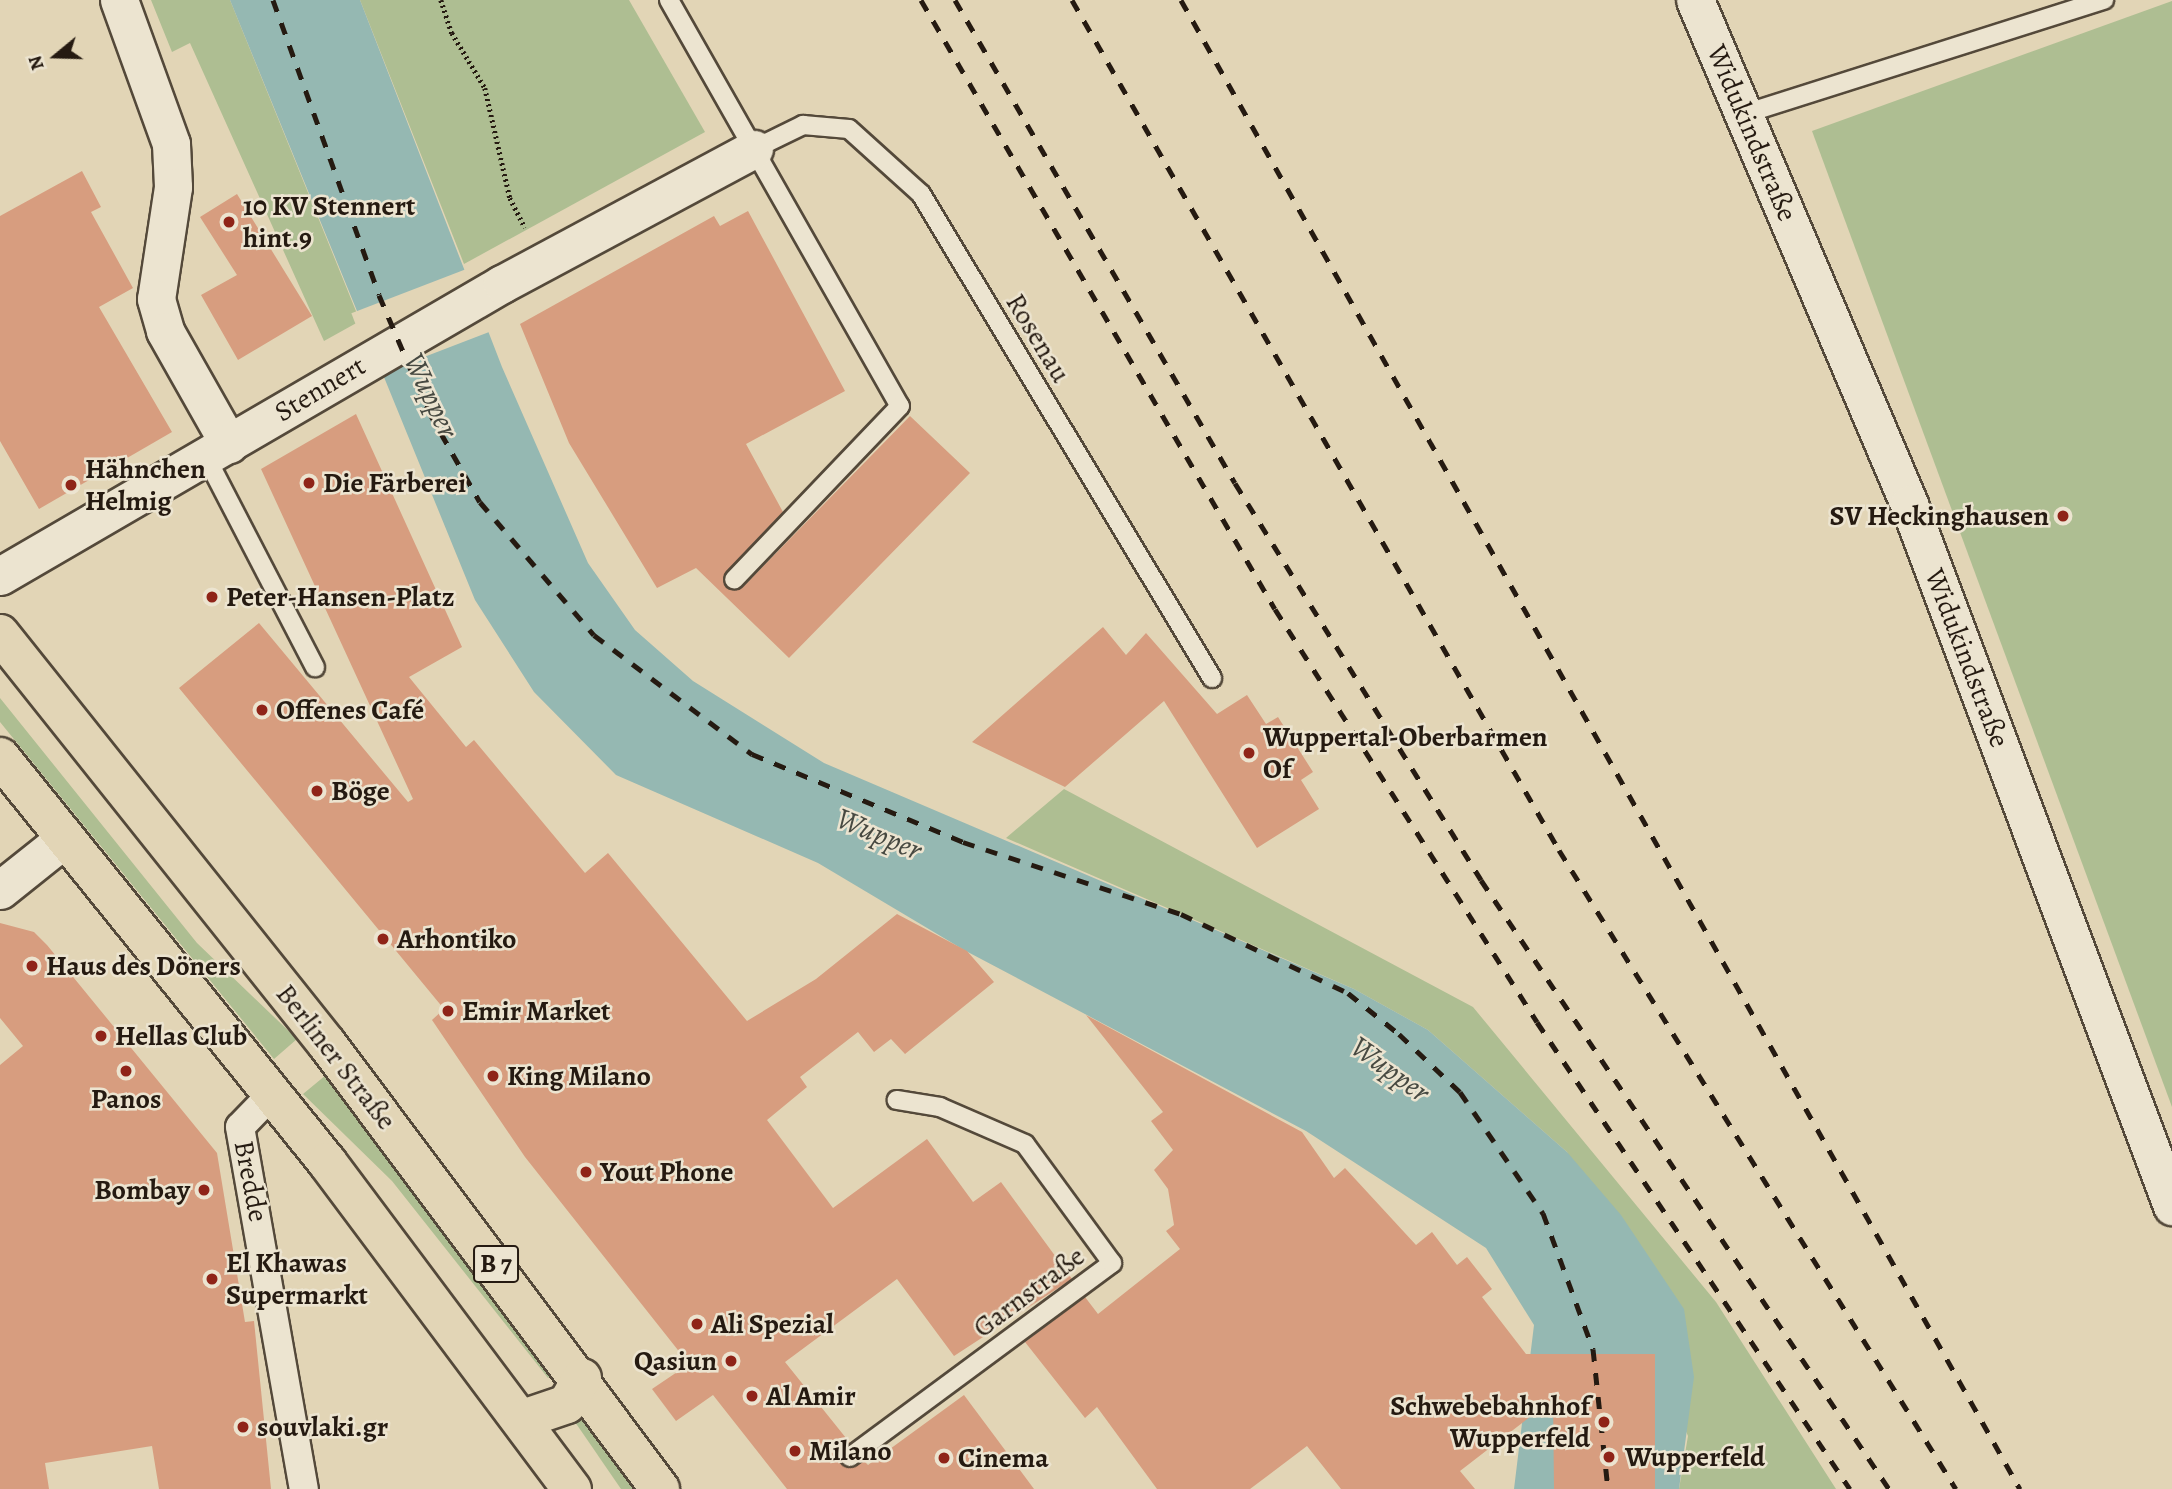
<!DOCTYPE html>
<html>
<head>
<meta charset="utf-8">
<style>
  body { margin:0 }
  #map { position:relative; width:2172px; height:1489px; overflow:hidden; background:#e2d5b6; font-family:Alegreya,serif }
  div>[style] { position:absolute }
  .green>* { inset:0; background:#aebe92 }
  .water>* { inset:0; background:#95b8b2 }
  .pier>* { inset:0; background:#e2d5b6; transform-origin:0 0 }
  .building>* { inset:0; background:#d79d7f }
  .path>* { height:4.5px; margin-top:-2.25px; transform-origin:0; background:repeating-linear-gradient(90deg,#251a11 0 2px,transparent 0 5.5px) }
  .roads { filter:drop-shadow(2px 0 #54493a) drop-shadow(-2px 0 #54493a) drop-shadow(0 2px #54493a) drop-shadow(0 -2px #54493a) }
  .service>* { height:18px; margin:-9px; padding:0 9px; transform-origin:9px; border-radius:9px; background:#ece4d0 }
  .pedestrian>* { height:28px; margin:-14px; padding:0 14px; transform-origin:14px; border-radius:14px; background:#ece4d0 }
  .minor>* { height:37px; margin:-18.5px; padding:0 18.5px; transform-origin:18.5px; border-radius:18.5px; background:#ece4d0 }
  .primary>* { height:38px; margin:-19px; padding:0 19px; transform-origin:19px; border-radius:19px; background:#e2d5b6 }
  .rail>* { height:5px; margin-top:-2.5px; transform-origin:0; background:repeating-linear-gradient(90deg,#251a11 0 12px,transparent 0 24px) }
  .dots>* { width:19px; height:19px; translate:-50% -50%; box-sizing:border-box; border:4px solid #ece4d0; border-radius:50% }
  span { translate:-50% -50%; white-space:nowrap; text-align:center; line-height:1.15; -webkit-text-stroke:5px #ece4d0; paint-order:stroke }
  .shield-label span { padding:2px 5px; background:#ece4d0; border:2px solid; border-radius:5px; -webkit-text-stroke-width:0 }
  .shield-label { font-size:26px; color:#251a11; font-weight:700 }
  .street-label { font-size:28px; color:#251a11 }
  .poi-label { font-size:28px; color:#251a11; font-weight:700 }
  .left { translate:0 -50%; text-align:left }
  .right { translate:-100% -50%; text-align:right }
  .water-label { font-size:30px; color:#474941; font-style:italic }
  .north { position:absolute; left:21px; top:21px; width:70px; height:70px; -webkit-text-stroke:5px #ece4d0; paint-order:stroke; rotate:251deg; font-size:19px; font-weight:700; line-height:28px; text-align:center; color:#251a11 }
  .north::after { content:''; display:block; margin:auto; width:24px; height:32px; background:#251a11; clip-path:polygon(50% 0,100% 100%,50% 72%,0 100%) }
</style>
</head>
<body>
<div id="map">
  <div class="green">
    <i style="clip-path:polygon(151px 0,230px 0,360px 321px,324px 341px,190px 43px,172px 52px)"></i>
    <i style="clip-path:polygon(360px 0,629px 0,705px 132px,464px 264px)"></i>
    <i style="clip-path:polygon(2172px 1px,2172px 1107px,1812px 131px)"></i>
    <i style="clip-path:polygon(0 698px,197px 943px,297px 1039px,274px 1059px,0 722px)"></i>
    <i style="clip-path:polygon(1064px 789px,1473px 1007px,1716px 1302px,1836px 1489px,1679px 1489px,1688px 1436px,1567px 1152px,1428px 1030px,1354px 989px,1006px 838px)"></i>
    <i style="clip-path:polygon(326px 1075px,553px 1372px,548px 1378px,392px 1181px,303px 1094px)"></i>
    <i style="clip-path:polygon(585px 1415px,637px 1489px,621px 1489px,575px 1422px)"></i>
  </div>
  <div class="water">
    <i style="clip-path:polygon(230px 0,360px 0,502px 367px,588px 563px,635px 630px,693px 681px,824px 763px,1354px 989px,1428px 1030px,1567px 1152px,1621px 1215px,1684px 1309px,1694px 1377px,1679px 1489px,1514px 1489px,1534px 1325px,1486px 1248px,1306px 1131px,964px 950px,818px 863px,616px 775px,534px 692px,475px 600px)"></i>
  </div>
  <div class="pier">
    <i style="left:469px;top:268px;width:67px;height:126px;rotate:69deg"></i>
  </div>
  <div class="building">
    <i style="clip-path:polygon(82px 171px,101px 207px,91px 212px,133px 288px,99px 307px,172px 432px,39px 509px,0 441px,0 216px)"></i>
    <i style="clip-path:polygon(237px 194px,312px 316px,238px 360px,201px 295px,237px 275px,200px 217px)"></i>
    <i style="clip-path:polygon(748px 211px,845px 391px,746px 444px,783px 512px,726px 572px,726px 588px,742px 588px,910px 416px,970px 473px,789px 658px,696px 568px,657px 588px,569px 443px,520px 324px,714px 216px,720px 226px)"></i>
    <i style="clip-path:polygon(356px 414px,462px 647px,409px 677px,466px 747px,474px 740px,585px 873px,608px 853px,747px 1021px,816px 979px,897px 914px,967px 951px,994px 982px,905px 1054px,891px 1039px,874px 1052px,858px 1032px,800px 1077px,807px 1087px,767px 1120px,833px 1208px,927px 1139px,973px 1202px,1001px 1182px,1072px 1279px,954px 1356px,897px 1279px,785px 1362px,850px 1443px,839px 1453px,845px 1467px,864px 1461px,868px 1465px,964px 1395px,1034px 1489px,787px 1489px,713px 1395px,676px 1421px,652px 1389px,689px 1364px,525px 1157px,432px 1020px,444px 1009px,179px 688px,259px 623px,408px 802px,413px 799px,261px 469px)"></i>
    <i style="clip-path:polygon(1103px 627px,1126px 655px,1146px 633px,1217px 714px,1247px 695px,1266px 724px,1278px 717px,1313px 772px,1301px 780px,1319px 809px,1257px 848px,1164px 701px,1065px 787px,972px 742px)"></i>
    <i style="clip-path:polygon(0 923px,34px 932px,47px 945px,217px 1153px,245px 1322px,254px 1321px,271px 1489px,159px 1489px,152px 1446px,45px 1463px,49px 1489px,0 1489px,0 1065px,23px 1046px,0 1018px)"></i>
    <i style="clip-path:polygon(1086px 1015px,1302px 1132px,1334px 1178px,1345px 1168px,1416px 1245px,1432px 1232px,1457px 1265px,1467px 1257px,1492px 1289px,1482px 1297px,1526px 1354px,1655px 1354px,1655px 1489px,1554px 1489px,1553px 1399px,1460px 1471px,1475px 1489px,1341px 1489px,1307px 1446px,1250px 1489px,1157px 1489px,1097px 1407px,1085px 1418px,1025px 1342px,1085px 1297px,1098px 1314px,1180px 1249px,1166px 1231px,1174px 1225px,1168px 1189px,1154px 1170px,1173px 1150px,1151px 1121px,1163px 1112px)"></i>
  </div>
  <div class="path">
    <i style="left:441px;top:0;width:35px;rotate:72deg"></i>
    <i style="left:452px;top:33px;width:64px;rotate:59deg"></i>
    <i style="left:485px;top:88px;width:113px;rotate:77.2deg"></i>
    <i style="left:510px;top:198px;width:33px;rotate:63deg"></i>
  </div>
  <div class="roads">
    <div class="service">
      <i style="left:669px;top:0;width:467px;rotate:60.4deg"></i>
      <i style="left:900px;top:406px;width:240px;rotate:133.7deg"></i>
      <i style="left:1744px;top:114px;width:378px;rotate:-17.6deg"></i>
      <i style="left:754px;top:149px;width:55px;rotate:-26.1deg"></i>
      <i style="left:803px;top:125px;width:46px;rotate:5deg"></i>
      <i style="left:849px;top:129px;width:97px;rotate:42.1deg"></i>
      <i style="left:921px;top:194px;width:565px;rotate:58.98deg"></i>
      <i style="left:206px;top:457px;width:237px;rotate:62.6deg"></i>
      <i style="left:850px;top:1457px;width:326px;rotate:-36.5deg"></i>
      <i style="left:1112px;top:1263px;width:147px;rotate:-126.2deg"></i>
      <i style="left:1025px;top:1144px;width:93px;rotate:-156.5deg"></i>
      <i style="left:940px;top:1107px;width:44px;rotate:-170.8deg"></i>
    </div>
    <div class="pedestrian">
      <i style="left:273px;top:1093px;width:47px;rotate:134.1deg"></i>
      <i style="left:240px;top:1127px;width:368px;rotate:80deg"></i>
    </div>
    <div class="minor">
      <i style="left:119px;top:0;width:153px;rotate:70.1deg"></i>
      <i style="left:171px;top:144px;width:43px;rotate:87.3deg"></i>
      <i style="left:173px;top:187px;width:113px;rotate:98.6deg"></i>
      <i style="left:156px;top:299px;width:33px;rotate:74deg"></i>
      <i style="left:165px;top:331px;width:130px;rotate:60.5deg"></i>
      <i style="left:1695px;top:0;width:548px;rotate:66.99deg"></i>
      <i style="left:1909px;top:504px;width:750px;rotate:69.46deg"></i>
      <i style="left:0;top:576px;width:581px;rotate:-30.19deg"></i>
      <i style="left:502px;top:284px;width:286px;rotate:-28.2deg"></i>
      <i style="left:0;top:890px;width:82px;rotate:-38.6deg"></i>
    </div>
    <div class="primary">
      <i style="left:0;top:634px;width:524px;rotate:51.43deg"></i>
      <i style="left:327px;top:1044px;width:556px;rotate:53.19deg"></i>
      <i style="left:0;top:757px;width:521px;rotate:51.08deg"></i>
      <i style="left:327px;top:1162px;width:409px;rotate:53.2deg"></i>
      <i style="left:523px;top:1419px;width:46px;rotate:-18.8deg"></i>
      <i style="left:567px;top:1404px;width:30px;rotate:-60deg"></i>
    </div>
  </div>
  <div class="rail">
    <i style="left:273px;top:0;width:313px;rotate:70.2deg"></i>
    <i style="left:379px;top:295px;width:127px;rotate:66.9deg"></i>
    <i style="left:429px;top:412px;width:103px;rotate:60.5deg"></i>
    <i style="left:480px;top:502px;width:175px;rotate:49.4deg"></i>
    <i style="left:594px;top:635px;width:198px;rotate:37deg"></i>
    <i style="left:752px;top:754px;width:229px;rotate:22.6deg"></i>
    <i style="left:963px;top:842px;width:230px;rotate:18.3deg"></i>
    <i style="left:1181px;top:914px;width:185px;rotate:25.3deg"></i>
    <i style="left:1348px;top:993px;width:65px;rotate:38.8deg"></i>
    <i style="left:1399px;top:1034px;width:84px;rotate:43.6deg"></i>
    <i style="left:1460px;top:1092px;width:147px;rotate:55.6deg"></i>
    <i style="left:1543px;top:1213px;width:145px;rotate:69.8deg"></i>
    <i style="left:1593px;top:1349px;width:141px;rotate:83.9deg"></i>
    <i style="left:921px;top:0;width:704px;rotate:59.83deg"></i>
    <i style="left:1275px;top:609px;width:489px;rotate:57.6deg"></i>
    <i style="left:1537px;top:1022px;width:562px;rotate:56.17deg"></i>
    <i style="left:955px;top:0;width:558px;rotate:59.9deg"></i>
    <i style="left:1235px;top:483px;width:467px;rotate:58.2deg"></i>
    <i style="left:1481px;top:880px;width:733px;rotate:56.18deg"></i>
    <i style="left:1072px;top:0;width:980px;rotate:60.19deg"></i>
    <i style="left:1559px;top:850px;width:752px;rotate:58.15deg"></i>
    <i style="left:1181px;top:0;width:1709px;rotate:60.6deg"></i>
  </div>
  <div class="dots">
    <i style="left:229px;top:222px;background:#8f2418"></i>
    <i style="left:309px;top:483px;background:#8f2418"></i>
    <i style="left:71px;top:485px;background:#8f2418"></i>
    <i style="left:2063px;top:516px;background:#8f2418"></i>
    <i style="left:212px;top:597px;background:#8f2418"></i>
    <i style="left:262px;top:710px;background:#8f2418"></i>
    <i style="left:1249px;top:753px;background:#8f2418"></i>
    <i style="left:317px;top:791px;background:#8f2418"></i>
    <i style="left:383px;top:939px;background:#8f2418"></i>
    <i style="left:32px;top:966px;background:#8f2418"></i>
    <i style="left:448px;top:1011px;background:#8f2418"></i>
    <i style="left:101px;top:1036px;background:#8f2418"></i>
    <i style="left:126px;top:1071px;background:#8f2418"></i>
    <i style="left:493px;top:1076px;background:#8f2418"></i>
    <i style="left:586px;top:1172px;background:#8f2418"></i>
    <i style="left:204px;top:1190px;background:#8f2418"></i>
    <i style="left:212px;top:1279px;background:#8f2418"></i>
    <i style="left:697px;top:1324px;background:#8f2418"></i>
    <i style="left:731px;top:1361px;background:#8f2418"></i>
    <i style="left:752px;top:1396px;background:#8f2418"></i>
    <i style="left:1604px;top:1422px;background:#8f2418"></i>
    <i style="left:243px;top:1427px;background:#8f2418"></i>
    <i style="left:795px;top:1451px;background:#8f2418"></i>
    <i style="left:1609px;top:1457px;background:#8f2418"></i>
    <i style="left:944px;top:1458px;background:#8f2418"></i>
  </div>
  <div class="shield-label">
    <span style="left:496px;top:1264px">B 7</span>
  </div>
  <div class="street-label">
    <span style="left:1752px;top:133px;rotate:67deg">Widukindstraße</span>
    <span style="left:1038px;top:338px;rotate:59deg">Rosenau</span>
    <span style="left:320px;top:389px;rotate:-31deg">Stennert</span>
    <span style="left:1967px;top:658px;rotate:69deg">Widukindstraße</span>
    <span style="left:336px;top:1057px;rotate:52deg">Berliner Straße</span>
    <span style="left:251px;top:1181px;rotate:79deg">Bredde</span>
    <span style="left:1029px;top:1292px;rotate:-37deg">Garnstraße</span>
  </div>
  <div class="poi-label">
    <span class="left" style="left:243px;top:222px">10 KV Stennert<br>hint.9</span>
    <span class="left" style="left:85px;top:485px">Hähnchen<br>Helmig</span>
    <span class="left" style="left:323px;top:483px">Die Färberei</span>
    <span class="right" style="left:2049px;top:516px">SV Heckinghausen</span>
    <span class="left" style="left:226px;top:597px">Peter-Hansen-Platz</span>
    <span class="left" style="left:276px;top:710px">Offenes Café</span>
    <span class="left" style="left:1263px;top:753px">Wuppertal-Oberbarmen<br>Of</span>
    <span class="left" style="left:331px;top:791px">Böge</span>
    <span class="left" style="left:397px;top:939px">Arhontiko</span>
    <span class="left" style="left:46px;top:966px">Haus des Döners</span>
    <span class="left" style="left:462px;top:1011px">Emir Market</span>
    <span class="left" style="left:115px;top:1036px">Hellas Club</span>
    <span class="left" style="left:507px;top:1076px">King Milano</span>
    <span style="left:126px;top:1099px">Panos</span>
    <span class="left" style="left:600px;top:1172px">Yout Phone</span>
    <span class="right" style="left:190px;top:1190px">Bombay</span>
    <span class="left" style="left:226px;top:1279px">El Khawas<br>Supermarkt</span>
    <span class="left" style="left:711px;top:1324px">Ali Spezial</span>
    <span class="right" style="left:717px;top:1361px">Qasiun</span>
    <span class="left" style="left:766px;top:1396px">Al Amir</span>
    <span class="right" style="left:1590px;top:1422px">Schwebebahnhof<br>Wupperfeld</span>
    <span class="left" style="left:257px;top:1427px">souvlaki.gr</span>
    <span class="left" style="left:809px;top:1451px">Milano</span>
    <span class="left" style="left:1625px;top:1457px">Wupperfeld</span>
    <span class="left" style="left:958px;top:1458px">Cinema</span>
  </div>
  <div class="water-label">
    <span style="left:431px;top:395px;rotate:65deg">Wupper</span>
    <span style="left:879px;top:834px;rotate:23deg">Wupper</span>
    <span style="left:1390px;top:1069px;rotate:36deg">Wupper</span>
  </div>
  <div class="north">N</div>
</div>
</body>
</html>
